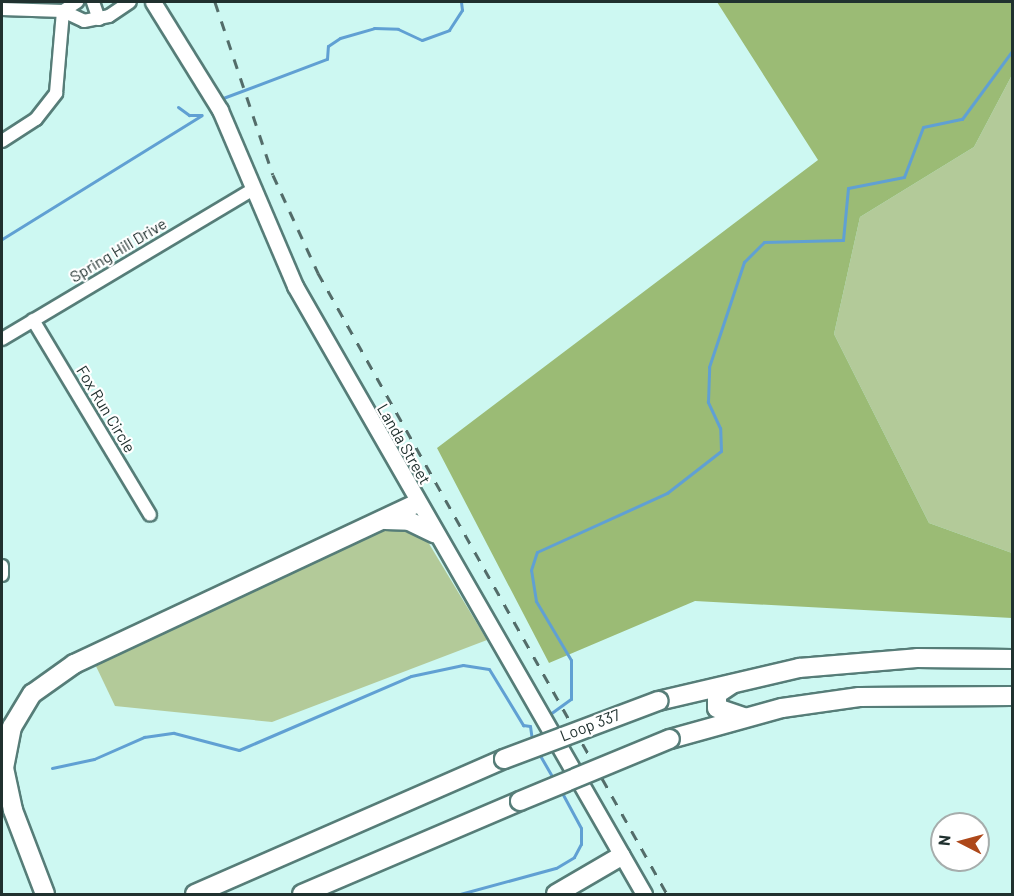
<!DOCTYPE html>
<html>
<head>
<meta charset="utf-8">
<style>
  body { margin:0 }
  #map { position:relative; width:1014px; height:896px; overflow:hidden; background:#cdf8f2; font-family:Barlow,sans-serif }
  div>[style] { position:absolute }
  .green>* { inset:0; background:#b3ca99 }
  .forest>* { inset:0; background:#9bbb75 }
  .stream>* { height:3px; margin:-1.5px; padding:0 1.5px; transform-origin:1.5px; border-radius:1.5px; background:#60a0d3 }
  .roads { filter:drop-shadow(2px 0 #567d78) drop-shadow(-2px 0 #567d78) drop-shadow(0 2px #567d78) drop-shadow(0 -2px #567d78) }
  .minor>* { height:12px; margin:-6px; padding:0 6px; transform-origin:6px; border-radius:6px; background:#fff }
  .tertiary>* { height:15px; margin:-7.5px; padding:0 7.5px; transform-origin:7.5px; border-radius:7.5px; background:#fff }
  .primary>* { height:18px; margin:-9px; padding:0 9px; transform-origin:9px; border-radius:9px; background:#fff }
  .rail>* { height:3px; margin-top:-1.5px; transform-origin:0; background:repeating-linear-gradient(90deg,#536c69 0 10px,transparent 0 20px) }
  .bridges { filter:drop-shadow(2px 0 #567d78) drop-shadow(-2px 0 #567d78) drop-shadow(0 2px #567d78) drop-shadow(0 -2px #567d78) }
  .primary-bridge>* { height:18px; margin:-9px; padding:0 9px; transform-origin:9px; border-radius:9px; background:#fff }
  span { translate:-50% -50%; white-space:nowrap; text-align:center; line-height:1.15; -webkit-text-stroke:4.5px #fff; paint-order:stroke }
  .street-label { font-size:16px; color:#20312f }
  .frame { position:absolute; inset:0; border:3px solid #20312f; pointer-events:none }
  .north { position:absolute; left:930px; top:812px; width:60px; height:60px; box-sizing:border-box; background:#fff; border:2px solid #a6adac; border-radius:50%; rotate:276deg; font-size:16px; font-weight:700; line-height:24px; text-align:center; color:#20312f }
  .north::after { content:''; display:block; margin:auto; width:21px; height:27px; background:#ad481a; clip-path:polygon(50% 0,100% 100%,50% 72%,0 100%) }
</style>
</head>
<body>
<div id="map">
  <div class="green">
    <i style="clip-path:polygon(1012px 75px,1012px 553px,929px 523px,834px 334px,860px 217px,974px 147px)"></i>
    <i style="clip-path:polygon(395px 523px,422px 532px,487px 640px,272px 722px,115px 706px,94px 662px,372px 528px)"></i>
  </div>
  <div class="forest">
    <i style="clip-path:polygon(717px 2px,1012px 2px,1012px 75px,974px 147px,860px 217px,834px 334px,929px 523px,1012px 553px,1012px 618px,695px 601px,549px 663px,437px 448px,818px 160px)"></i>
  </div>
  <div class="stream">
    <i style="left:223px;top:98px;width:111px;rotate:-20.6deg"></i>
    <i style="left:327px;top:59px;width:13px;rotate:-86deg"></i>
    <i style="left:328px;top:46px;width:14px;rotate:-34deg"></i>
    <i style="left:340px;top:38px;width:35px;rotate:-16deg"></i>
    <i style="left:374px;top:28px;width:24px;rotate:2deg"></i>
    <i style="left:398px;top:29px;width:26px;rotate:25deg"></i>
    <i style="left:422px;top:40px;width:29px;rotate:-20deg"></i>
    <i style="left:449px;top:30px;width:24px;rotate:-57deg"></i>
    <i style="left:462px;top:10px;width:8px;rotate:-97deg"></i>
    <i style="left:178px;top:107px;width:14px;rotate:36deg"></i>
    <i style="left:189px;top:115px;width:12px"></i>
    <i style="left:2px;top:239px;width:235px;rotate:-31.8deg"></i>
    <i style="left:550px;top:714px;width:26px;rotate:-36deg"></i>
    <i style="left:571px;top:699px;width:39px;rotate:-90deg"></i>
    <i style="left:571px;top:660px;width:69px;rotate:-120.7deg"></i>
    <i style="left:536px;top:601px;width:31px;rotate:-99deg"></i>
    <i style="left:531px;top:570px;width:19px;rotate:-72deg"></i>
    <i style="left:537px;top:552px;width:143px;rotate:-24.4deg"></i>
    <i style="left:667px;top:493px;width:68px;rotate:-37.9deg"></i>
    <i style="left:721px;top:451px;width:23px;rotate:-92deg"></i>
    <i style="left:720px;top:428px;width:29px;rotate:-115deg"></i>
    <i style="left:708px;top:402px;width:35px;rotate:-88deg"></i>
    <i style="left:709px;top:367px;width:111px;rotate:-71.6deg"></i>
    <i style="left:744px;top:262px;width:28px;rotate:-45deg"></i>
    <i style="left:764px;top:242px;width:79px;rotate:-1.5deg"></i>
    <i style="left:843px;top:240px;width:52px;rotate:-84.5deg"></i>
    <i style="left:848px;top:188px;width:57px;rotate:-11.1deg"></i>
    <i style="left:904px;top:177px;width:53px;rotate:-69.2deg"></i>
    <i style="left:923px;top:127px;width:40px;rotate:-12deg"></i>
    <i style="left:962px;top:119px;width:84px;rotate:-53.7deg"></i>
    <i style="left:538px;top:752px;width:32px;rotate:60deg"></i>
    <i style="left:52px;top:768px;width:43px;rotate:-12.1deg"></i>
    <i style="left:94px;top:759px;width:55px;rotate:-23.7deg"></i>
    <i style="left:144px;top:737px;width:30px;rotate:-8deg"></i>
    <i style="left:174px;top:733px;width:67px;rotate:14.7deg"></i>
    <i style="left:239px;top:750px;width:187px;rotate:-23.3deg"></i>
    <i style="left:411px;top:676px;width:53px;rotate:-11.9deg"></i>
    <i style="left:463px;top:665px;width:26px;rotate:9deg"></i>
    <i style="left:489px;top:669px;width:66px;rotate:58.7deg"></i>
    <i style="left:523px;top:725px;width:7px;rotate:8deg"></i>
    <i style="left:530px;top:726px;width:15px;rotate:82deg"></i>
    <i style="left:460px;top:894px;width:99px;rotate:-15.2deg"></i>
    <i style="left:556px;top:868px;width:21px;rotate:-31deg"></i>
    <i style="left:574px;top:857px;width:15px;rotate:-62deg"></i>
    <i style="left:581px;top:844px;width:16px;rotate:-90deg"></i>
    <i style="left:581px;top:828px;width:42px;rotate:-118.4deg"></i>
  </div>
  <div class="roads">
    <div class="minor">
      <i style="left:93px;top:2px;width:18px;rotate:71deg"></i>
      <i style="left:2px;top:9px;width:61px;rotate:1.9deg"></i>
      <i style="left:63px;top:11px;width:23px;rotate:25deg"></i>
      <i style="left:84px;top:21px;width:25px;rotate:-11deg"></i>
      <i style="left:109px;top:16px;width:25px;rotate:-34deg"></i>
      <i style="left:63px;top:11px;width:17px;rotate:-33deg"></i>
      <i style="left:2px;top:141px;width:40px;rotate:-32.9deg"></i>
      <i style="left:36px;top:119px;width:33px;rotate:-52deg"></i>
      <i style="left:56px;top:93px;width:82px;rotate:-85.1deg"></i>
      <i style="left:33px;top:320px;width:227px;rotate:59deg"></i>
      <i style="left:2px;top:339px;width:291px;rotate:-30.8deg"></i>
      <i style="left:2px;top:566px;width:9px;rotate:90deg"></i>
    </div>
    <div class="tertiary">
      <i style="left:153px;top:2px;width:127px;rotate:58.2deg"></i>
      <i style="left:220px;top:110px;width:191px;rotate:66.9deg"></i>
      <i style="left:295px;top:286px;width:701px;rotate:60.14deg"></i>
    </div>
    <div class="primary">
      <i style="left:385px;top:520px;width:24px;rotate:2deg"></i>
      <i style="left:409px;top:521px;width:28px;rotate:26deg"></i>
      <i style="left:732px;top:684px;width:18px;rotate:146deg"></i>
      <i style="left:717px;top:694px;width:14px;rotate:90deg"></i>
      <i style="left:717px;top:708px;width:28px;rotate:19deg"></i>
      <i style="left:658px;top:701px;width:145px;rotate:-13.2deg"></i>
      <i style="left:799px;top:668px;width:118px;rotate:-4.8deg"></i>
      <i style="left:917px;top:658px;width:95px;rotate:0.6deg"></i>
      <i style="left:670px;top:739px;width:116px;rotate:-15.5deg"></i>
      <i style="left:782px;top:708px;width:78px;rotate:-8.1deg"></i>
      <i style="left:859px;top:697px;width:153px;rotate:-0.4deg"></i>
      <i style="left:45px;top:894px;width:90px;rotate:-110.9deg"></i>
      <i style="left:13px;top:810px;width:43px;rotate:-102.1deg"></i>
      <i style="left:4px;top:768px;width:42px;rotate:-79deg"></i>
      <i style="left:12px;top:727px;width:39px;rotate:-59deg"></i>
      <i style="left:32px;top:694px;width:52px;rotate:-35.5deg"></i>
      <i style="left:74px;top:664px;width:379px;rotate:-25.1deg"></i>
      <i style="left:195px;top:894px;width:337px;rotate:-23.6deg"></i>
      <i style="left:302px;top:894px;width:237px;rotate:-23.1deg"></i>
      <i style="left:556px;top:894px;width:75px;rotate:-30.3deg"></i>
    </div>
  </div>
  <div class="rail">
    <i style="left:215px;top:2px;width:182px;rotate:71.5deg"></i>
    <i style="left:273px;top:175px;width:108px;rotate:65.3deg"></i>
    <i style="left:318px;top:273px;width:712px;rotate:60.66deg"></i>
  </div>
  <div class="bridges">
    <div class="primary-bridge">
      <i style="left:504px;top:759px;width:165px;rotate:-20.6deg"></i>
      <i style="left:520px;top:801px;width:162px;rotate:-22.5deg"></i>
    </div>
  </div>
  <div class="street-label">
    <span style="left:118px;top:250px;rotate:-31deg">Spring Hill Drive</span>
    <span style="left:106px;top:409px;rotate:59deg">Fox Run Circle</span>
    <span style="left:404px;top:444px;rotate:60deg">Landa Street</span>
    <span style="left:590px;top:725px;rotate:-21deg">Loop 337</span>
  </div>
  <div class="frame"></div>
  <div class="north">N</div>
</div>
</body>
</html>
